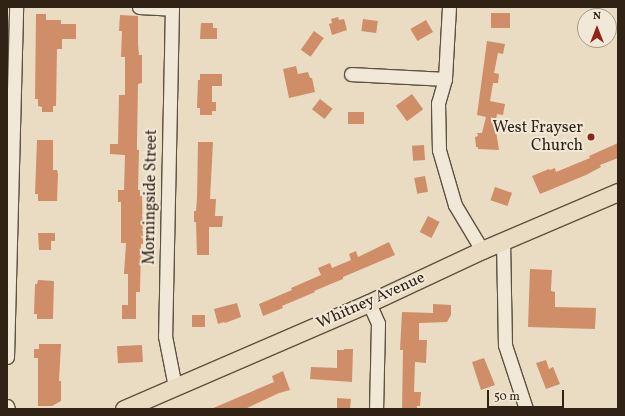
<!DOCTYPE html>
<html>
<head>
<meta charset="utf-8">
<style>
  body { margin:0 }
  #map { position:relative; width:625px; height:416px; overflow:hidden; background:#e9dcc2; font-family:Vollkorn,serif }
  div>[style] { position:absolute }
  .building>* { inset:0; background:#cf8d68; transform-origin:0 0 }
  .roads { filter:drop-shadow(1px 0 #5e5140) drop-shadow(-1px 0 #5e5140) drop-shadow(0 1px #5e5140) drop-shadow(0 -1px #5e5140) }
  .minor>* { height:13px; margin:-6.5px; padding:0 6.5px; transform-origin:6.5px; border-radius:6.5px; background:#f1e8d7 }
  .major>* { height:17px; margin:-8.5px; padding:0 8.5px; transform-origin:8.5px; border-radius:8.5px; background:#e9dcc2 }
  .dots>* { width:11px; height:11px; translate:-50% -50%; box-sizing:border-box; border:2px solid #f1e8d7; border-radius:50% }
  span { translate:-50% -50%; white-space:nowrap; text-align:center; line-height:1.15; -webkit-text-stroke:4px #f1e8d7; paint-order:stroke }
  .poi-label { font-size:16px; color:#302315 }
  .right { translate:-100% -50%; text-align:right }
  .street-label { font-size:16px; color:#302315 }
  .frame { position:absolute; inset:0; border:8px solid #302315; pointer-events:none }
  .north { position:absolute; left:577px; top:8px; width:40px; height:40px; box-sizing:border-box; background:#f1e8d7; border:1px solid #a49989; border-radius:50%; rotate:0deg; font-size:11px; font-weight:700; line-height:16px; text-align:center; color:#302315 }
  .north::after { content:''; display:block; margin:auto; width:14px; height:18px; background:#8f2418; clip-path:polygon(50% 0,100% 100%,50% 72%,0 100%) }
  .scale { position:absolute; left:487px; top:390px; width:77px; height:18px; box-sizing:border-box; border:2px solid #302315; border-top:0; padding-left:5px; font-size:12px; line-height:14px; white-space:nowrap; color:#302315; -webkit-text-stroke:3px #f1e8d7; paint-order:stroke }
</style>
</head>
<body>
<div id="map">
  <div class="building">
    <i style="left:491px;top:13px;width:19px;height:15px"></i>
    <i style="clip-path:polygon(36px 14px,46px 14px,46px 20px,61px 20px,61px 24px,76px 24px,76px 39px,62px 39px,62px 49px,57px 49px,56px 106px,53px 106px,53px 112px,42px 112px,42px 107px,38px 106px,38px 99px,35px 99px)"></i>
    <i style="clip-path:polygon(120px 15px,138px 16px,138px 44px,139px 55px,142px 55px,142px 83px,138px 84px,137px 142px,137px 150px,139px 150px,138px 190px,140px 190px,140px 196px,142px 196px,143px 244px,141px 244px,140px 292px,136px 292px,136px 319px,122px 319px,122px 305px,128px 305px,128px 274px,124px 274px,126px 243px,121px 243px,121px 202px,118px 202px,118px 190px,124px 190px,125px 155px,110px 154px,110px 144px,118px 144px,119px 95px,125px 95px,125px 57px,121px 57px,122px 31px,119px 31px)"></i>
    <i style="clip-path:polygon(338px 17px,339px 20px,344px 19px,347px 30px,332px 35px,329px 24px,332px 23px,331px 19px)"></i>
    <i style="left:363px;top:19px;width:15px;height:12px;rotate:8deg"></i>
    <i style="left:426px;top:20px;width:14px;height:18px;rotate:60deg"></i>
    <i style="clip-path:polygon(201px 23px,213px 23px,213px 28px,217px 28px,217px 39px,200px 39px)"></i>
    <i style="left:314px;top:31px;width:12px;height:23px;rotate:35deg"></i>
    <i style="clip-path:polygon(487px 41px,505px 44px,503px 54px,498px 53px,494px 73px,499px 74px,498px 83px,493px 83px,490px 101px,505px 104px,503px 115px,497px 114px,495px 125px,499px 150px,478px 149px,478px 147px,476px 147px,475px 137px,478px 136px,477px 133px,482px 133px,486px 117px,477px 115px)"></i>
    <i style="clip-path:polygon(296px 66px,298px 74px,308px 72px,310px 78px,312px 78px,315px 92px,289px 98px,283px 69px)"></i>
    <i style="clip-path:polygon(200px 74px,222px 74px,222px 86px,212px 86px,212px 102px,216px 102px,216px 111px,212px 111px,212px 115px,200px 115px,200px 108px,197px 108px,198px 80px,200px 80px)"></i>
    <i style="left:412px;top:94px;width:19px;height:20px;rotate:54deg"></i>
    <i style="left:320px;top:99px;width:16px;height:13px;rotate:38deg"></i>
    <i style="left:348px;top:112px;width:16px;height:12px"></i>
    <i style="clip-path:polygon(37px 140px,53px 140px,53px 170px,57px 170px,58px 174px,57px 201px,38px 201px,38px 194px,35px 194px)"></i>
    <i style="clip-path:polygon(198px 142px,213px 142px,210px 199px,216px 199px,215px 216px,223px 216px,222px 227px,209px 227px,209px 255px,197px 255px,196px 222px,194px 222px,194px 211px,196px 211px,197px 198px)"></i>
    <i style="clip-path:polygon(618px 143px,618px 158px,600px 165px,601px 167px,586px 175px,540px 194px,532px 176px,549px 169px,550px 170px,555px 168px,556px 172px,590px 158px,589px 156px)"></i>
    <i style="left:424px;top:145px;width:15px;height:12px;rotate:86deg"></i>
    <i style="left:425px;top:176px;width:16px;height:11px;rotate:79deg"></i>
    <i style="left:495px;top:187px;width:18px;height:14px;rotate:19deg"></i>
    <i style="left:428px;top:216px;width:13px;height:18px;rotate:27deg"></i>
    <i style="clip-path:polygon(38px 233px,55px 233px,55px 241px,51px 241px,51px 250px,39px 250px)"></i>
    <i style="clip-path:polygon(389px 242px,395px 255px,343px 277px,343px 279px,314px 291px,315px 292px,282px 306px,283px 308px,263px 316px,259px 304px,292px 290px,291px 288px,321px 275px,318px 268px,330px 263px,332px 268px,351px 260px,349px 254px,356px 251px,358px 257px)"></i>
    <i style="clip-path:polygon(530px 269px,552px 270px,551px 289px,551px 291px,555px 292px,555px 307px,596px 308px,595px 329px,528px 327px)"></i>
    <i style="clip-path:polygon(38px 280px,54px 281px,53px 319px,37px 319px,37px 314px,34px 314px,35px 284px,37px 284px)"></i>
    <i style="clip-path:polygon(237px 303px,241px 317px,225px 323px,224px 322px,218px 324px,214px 309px)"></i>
    <i style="clip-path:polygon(433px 304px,451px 305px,451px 315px,447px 322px,419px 323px,419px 340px,427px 340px,426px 363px,415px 362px,414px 392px,421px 392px,420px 406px,417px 406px,417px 409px,402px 409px,403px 350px,400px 350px,402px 312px,433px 313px)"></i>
    <i style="left:205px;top:315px;width:12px;height:13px;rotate:90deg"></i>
    <i style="clip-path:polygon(39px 344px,61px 344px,59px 381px,61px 381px,61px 401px,52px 406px,38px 406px,38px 358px,34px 358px,34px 349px,39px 349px)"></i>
    <i style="left:142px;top:345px;width:17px;height:25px;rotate:87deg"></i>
    <i style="clip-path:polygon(344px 349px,353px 349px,352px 382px,310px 379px,311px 367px,337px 368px,337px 350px,344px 350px)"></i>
    <i style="clip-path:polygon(484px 358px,495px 385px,481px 390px,472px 362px)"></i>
    <i style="clip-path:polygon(546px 360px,549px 369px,553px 367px,560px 384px,546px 389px,536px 363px)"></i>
    <i style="clip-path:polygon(283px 371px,290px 390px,279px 393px,245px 409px,211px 409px,274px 382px,272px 376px)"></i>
    <i style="clip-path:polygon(337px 398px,351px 399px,350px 409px,337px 409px)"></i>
  </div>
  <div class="roads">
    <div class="minor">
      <i style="left:139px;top:7px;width:33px;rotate:3deg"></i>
      <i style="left:172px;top:7px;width:329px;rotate:91.2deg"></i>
      <i style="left:165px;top:336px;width:52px;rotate:78.9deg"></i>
      <i style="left:449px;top:7px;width:72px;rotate:93.2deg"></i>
      <i style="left:445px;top:79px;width:25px;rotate:106deg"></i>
      <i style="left:438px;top:103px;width:47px;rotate:88.8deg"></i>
      <i style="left:439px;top:150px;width:57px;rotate:73.8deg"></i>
      <i style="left:455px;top:205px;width:52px;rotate:59deg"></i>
      <i style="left:351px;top:74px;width:94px;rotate:3deg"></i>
      <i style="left:503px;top:241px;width:104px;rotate:88.9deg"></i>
      <i style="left:505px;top:345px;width:67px;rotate:71.8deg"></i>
      <i style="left:369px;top:303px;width:22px;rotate:66deg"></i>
      <i style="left:378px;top:323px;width:86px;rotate:91.3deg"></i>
      <i style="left:7px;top:357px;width:350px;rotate:-88.5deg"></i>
      <i style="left:7px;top:406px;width:3px;rotate:72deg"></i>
    </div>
    <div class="major">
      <i style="left:124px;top:409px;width:267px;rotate:-23.4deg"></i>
      <i style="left:369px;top:303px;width:125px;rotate:-25.1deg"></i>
      <i style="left:482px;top:250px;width:148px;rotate:-23.1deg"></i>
    </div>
  </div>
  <div class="dots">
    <i style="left:591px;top:137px;background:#8f2418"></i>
  </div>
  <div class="poi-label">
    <span class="right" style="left:583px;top:137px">West Frayser<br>Church</span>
  </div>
  <div class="street-label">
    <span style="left:151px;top:197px;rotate:-89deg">Morningside Street</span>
    <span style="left:371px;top:301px;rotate:-24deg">Whitney Avenue</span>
  </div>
  <div class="frame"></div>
  <div class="north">N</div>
  <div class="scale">50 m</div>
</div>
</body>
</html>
